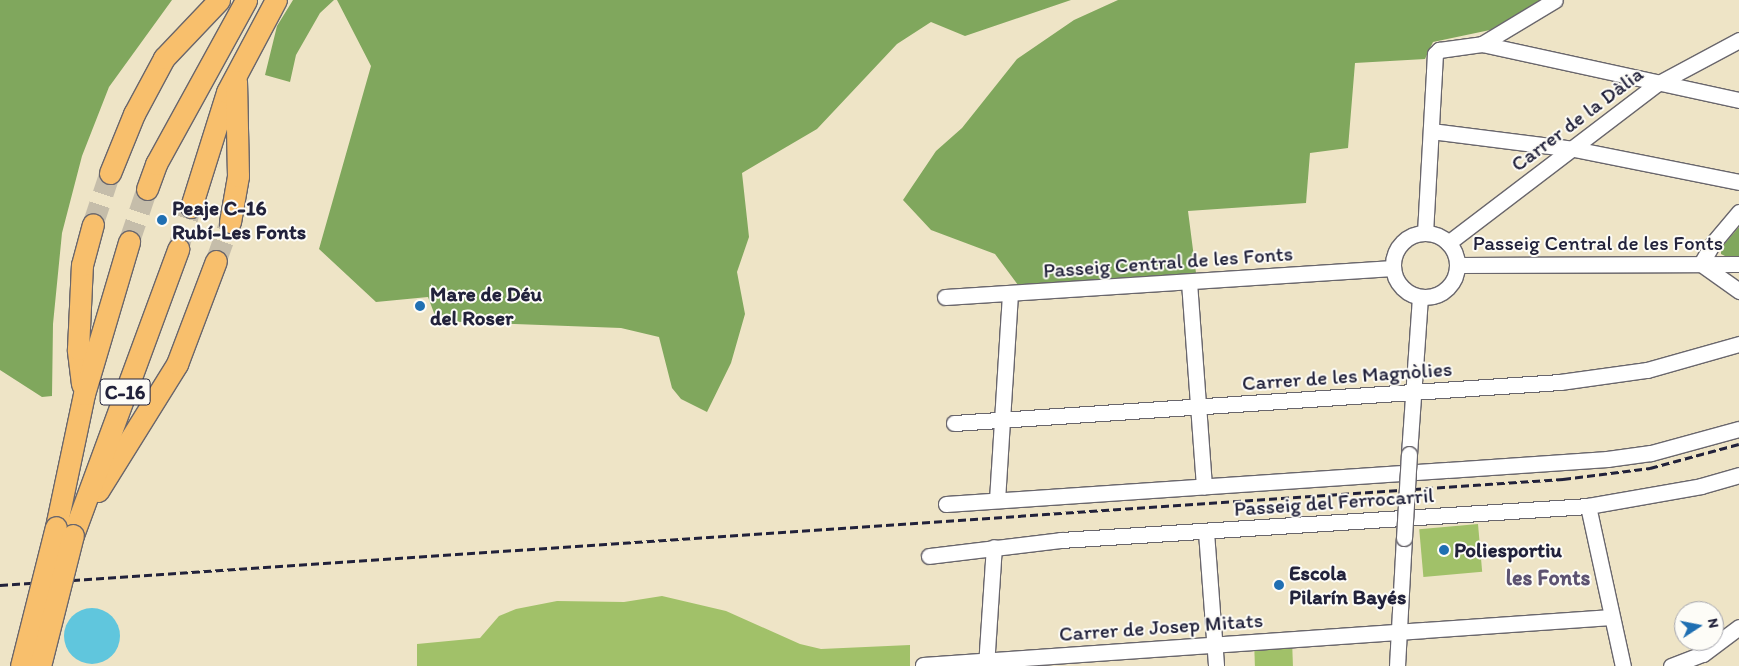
<!DOCTYPE html>
<html>
<head>
<meta charset="utf-8">
<style>
  body { margin:0 }
  #map { position:relative; width:1739px; height:666px; overflow:hidden; background:#eee4c6; font-family:Itim,sans-serif }
  div>[style] { position:absolute }
  .green>* { inset:0; background:#a1c169; transform-origin:0 0 }
  .forest>* { inset:0; background:#80a75d }
  .water>* { inset:0; background:#60c6dd }
  .round { border-radius:50% }
  .highway-tunnel>* { height:21px; margin-top:-10.5px; transform-origin:0; background:repeating-linear-gradient(90deg,#c5bdaa 0 21px,transparent 0 32px) }
  .roads { filter:drop-shadow(1px 0 #69666c) drop-shadow(-1px 0 #69666c) drop-shadow(0 1px #69666c) drop-shadow(0 -1px #69666c) }
  .minor>* { height:15px; margin:-7.5px; padding:0 7.5px; transform-origin:7.5px; border-radius:7.5px; background:#fff }
  .minor>.ring { margin:-7.5px; padding:0; box-sizing:content-box; background:none; border:15px solid #fff; border-radius:50% }
  .highway>* { height:21px; margin:-10.5px; padding:0 10.5px; transform-origin:10.5px; border-radius:10.5px; background:#f8bf6c }
  .rail>* { height:3px; margin-top:-1.5px; transform-origin:0; background:repeating-linear-gradient(90deg,#22223b 0 8px,transparent 0 12px) }
  .bridges { filter:drop-shadow(1px 0 #69666c) drop-shadow(-1px 0 #69666c) drop-shadow(0 1px #69666c) drop-shadow(0 -1px #69666c) }
  .minor-bridge>* { height:15px; margin:-7.5px; padding:0 7.5px; transform-origin:7.5px; border-radius:7.5px; background:#fff }
  .highway-bridge>* { height:21px; margin:-10.5px; padding:0 10.5px; transform-origin:10.5px; border-radius:10.5px; background:#f8bf6c }
  .dots>* { width:14px; height:14px; translate:-50% -50%; box-sizing:border-box; border:2px solid #fdfcf7; border-radius:50% }
  span { translate:-50% -50%; white-space:nowrap; text-align:center; line-height:1.15; -webkit-text-stroke:4px #fdfcf7; paint-order:stroke }
  .shield-label span { padding:1px 4px; background:#fdfcf7; border:1px solid; border-radius:4px; -webkit-text-stroke-width:0 }
  .shield-label { font-size:20px; color:#22223b; font-weight:700 }
  .street-label { font-size:21px; color:#22223b }
  .poi-label { font-size:21px; color:#22223b; font-weight:700 }
  .left { translate:0 -50%; text-align:left }
  .neighbourhood-label { font-size:22px; color:#5d5371; font-weight:700 }
  .north { position:absolute; left:1674px; top:601px; width:50px; height:50px; box-sizing:border-box; background:#fdfcf7; border:1px solid #a5a5ac; border-radius:50%; rotate:79deg; font-size:14px; font-weight:700; line-height:20px; text-align:center; color:#22223b }
  .north::after { content:''; display:block; margin:auto; width:18px; height:22px; background:#1f6fb2; clip-path:polygon(50% 0,100% 100%,50% 72%,0 100%) }
</style>
</head>
<body>
<div id="map">
  <div class="green">
    <i style="left:1478px;top:524px;width:48px;height:59px;rotate:85deg"></i>
    <i style="clip-path:polygon(662px 596px,726px 611px,800px 644px,821px 649px,910px 645px,910px 666px,417px 666px,417px 644px,480px 638px,499px 616px,516px 609px,557px 601px,624px 602px)"></i>
    <i style="left:1292px;top:639px;width:27px;height:38px;rotate:88deg"></i>
  </div>
  <div class="forest">
    <i style="clip-path:polygon(0 0,172px 0,109px 87px,82px 156px,62px 233px,53px 324px,52px 396px,42px 397px,0 370px)"></i>
    <i style="clip-path:polygon(293px 0,334px 0,320px 13px,296px 55px,290px 82px,265px 75px,277px 26px)"></i>
    <i style="clip-path:polygon(337px 0,1071px 0,965px 36px,931px 22px,897px 44px,817px 129px,742px 173px,749px 237px,737px 272px,745px 314px,731px 363px,707px 412px,681px 399px,672px 388px,659px 337px,621px 328px,437px 321px,428px 297px,376px 302px,319px 249px,371px 66px)"></i>
    <i style="clip-path:polygon(1118px 0,1542px 0,1490px 30px,1433px 42px,1425px 59px,1355px 63px,1348px 148px,1310px 153px,1306px 203px,1188px 211px,1196px 273px,1018px 285px,995px 254px,931px 230px,903px 200px,936px 151px,962px 128px,1017px 59px,1074px 20px)"></i>
    <i style="clip-path:polygon(1739px 227px,1739px 257px,1727px 257px,1721px 254px,1721px 248px)"></i>
  </div>
  <div class="water">
    <i class="round" style="left:64px;top:608px;width:56px;height:56px"></i>
  </div>
  <div class="highway-tunnel">
    <i style="left:93px;top:224px;width:54px;rotate:-71.6deg"></i>
    <i style="left:129px;top:242px;width:56px;rotate:-71.2deg"></i>
    <i style="left:178px;top:249px;width:44px;rotate:-72.8deg"></i>
    <i style="left:216px;top:261px;width:41px;rotate:-70.3deg"></i>
  </div>
  <div class="roads">
    <div class="minor">
      <i style="left:1482px;top:44px;width:85px;rotate:-31.1deg"></i>
      <i style="left:1431px;top:131px;width:144px;rotate:7.2deg"></i>
      <i style="left:1574px;top:149px;width:168px;rotate:11.3deg"></i>
      <i style="left:1739px;top:212px;width:40px;rotate:130deg"></i>
      <i style="left:1713px;top:243px;width:24px;rotate:120deg"></i>
      <i style="left:1701px;top:264px;width:47px;rotate:35.4deg"></i>
      <i class="ring" style="left:1393px;top:233px;width:49px;height:49px"></i>
      <i style="left:1425px;top:233px;width:161px;rotate:-86.8deg"></i>
      <i style="left:1434px;top:72px;width:18px;rotate:-87deg"></i>
      <i style="left:1435px;top:54px;width:6px;rotate:-45deg"></i>
      <i style="left:1439px;top:50px;width:43px;rotate:-7.9deg"></i>
      <i style="left:1482px;top:44px;width:263px;rotate:12.3deg"></i>
      <i style="left:1448px;top:243px;width:263px;rotate:-37.3deg"></i>
      <i style="left:1657px;top:84px;width:93px;rotate:-28.2deg"></i>
      <i style="left:1457px;top:265px;width:282px;rotate:-0.2deg"></i>
      <i style="left:1189px;top:282px;width:205px;rotate:85.8deg"></i>
      <i style="left:945px;top:297px;width:449px;rotate:-3.7deg"></i>
      <i style="left:954px;top:423px;width:607px;rotate:-3.87deg"></i>
      <i style="left:1560px;top:382px;width:88px;rotate:-7.9deg"></i>
      <i style="left:1647px;top:370px;width:96px;rotate:-15.8deg"></i>
      <i style="left:1409px;top:454px;width:157px;rotate:-86deg"></i>
      <i style="left:997px;top:500px;width:206px;rotate:-86.4deg"></i>
      <i style="left:946px;top:504px;width:663px;rotate:-3.89deg"></i>
      <i style="left:1607px;top:459px;width:44px;rotate:-7.8deg"></i>
      <i style="left:1651px;top:453px;width:91px;rotate:-15.3deg"></i>
      <i style="left:1588px;top:506px;width:164px;rotate:77.7deg"></i>
      <i style="left:1206px;top:532px;width:134px;rotate:85.7deg"></i>
      <i style="left:929px;top:556px;width:133px;rotate:-6.9deg"></i>
      <i style="left:1061px;top:540px;width:528px;rotate:-3.69deg"></i>
      <i style="left:1588px;top:506px;width:115px;rotate:-10deg"></i>
      <i style="left:1701px;top:486px;width:40px;rotate:-16deg"></i>
      <i style="left:923px;top:665px;width:690px;rotate:-3.99deg"></i>
      <i style="left:986px;top:666px;width:119px;rotate:-86.2deg"></i>
      <i style="left:1397px;top:666px;width:128px;rotate:-86.9deg"></i>
      <i style="left:1671px;top:666px;width:34px;rotate:-21deg"></i>
      <i style="left:1703px;top:654px;width:45px;rotate:-36.9deg"></i>
    </div>
    <div class="highway">
      <i style="left:110px;top:173px;width:64px;rotate:-67.9deg"></i>
      <i style="left:134px;top:114px;width:64px;rotate:-61.8deg"></i>
      <i style="left:164px;top:58px;width:80px;rotate:-46.5deg"></i>
      <i style="left:147px;top:189px;width:27px;rotate:-70deg"></i>
      <i style="left:156px;top:164px;width:187px;rotate:-61.2deg"></i>
      <i style="left:191px;top:207px;width:121px;rotate:-72.6deg"></i>
      <i style="left:227px;top:92px;width:104px;rotate:-62deg"></i>
      <i style="left:230px;top:222px;width:47px;rotate:-80.1deg"></i>
      <i style="left:238px;top:176px;width:95px;rotate:-91.2deg"></i>
      <i style="left:82px;top:384px;width:35px;rotate:-97deg"></i>
      <i style="left:78px;top:349px;width:84px;rotate:-87.3deg"></i>
      <i style="left:82px;top:265px;width:42px;rotate:-75deg"></i>
      <i style="left:98px;top:491px;width:150px;rotate:-58.1deg"></i>
      <i style="left:177px;top:364px;width:110px;rotate:-69.3deg"></i>
      <i style="left:56px;top:527px;width:136px;rotate:-78.1deg"></i>
      <i style="left:84px;top:394px;width:159px;rotate:-73.5deg"></i>
      <i style="left:73px;top:535px;width:305px;rotate:-69.8deg"></i>
    </div>
  </div>
  <div class="rail">
    <i style="left:0;top:585px;width:1567px;rotate:-3.88deg"></i>
    <i style="left:1563px;top:479px;width:88px;rotate:-7.2deg"></i>
    <i style="left:1650px;top:468px;width:92px;rotate:-15.1deg"></i>
  </div>
  <div class="bridges">
    <div class="minor-bridge">
      <i style="left:1404px;top:538px;width:84px;rotate:-86.6deg"></i>
    </div>
    <div class="highway-bridge">
      <i style="left:21px;top:666px;width:143px;rotate:-75.9deg"></i>
      <i style="left:40px;top:666px;width:135px;rotate:-75.9deg"></i>
    </div>
  </div>
  <div class="dots">
    <i style="left:162px;top:220px;background:#1f6fb2"></i>
    <i style="left:420px;top:306px;background:#1f6fb2"></i>
    <i style="left:1444px;top:550px;background:#1f6fb2"></i>
    <i style="left:1279px;top:585px;background:#1f6fb2"></i>
  </div>
  <div class="shield-label">
    <span style="left:125px;top:392px">C-16</span>
  </div>
  <div class="street-label">
    <span style="left:1577px;top:119px;rotate:-37deg">Carrer de la Dàlia</span>
    <span style="left:1598px;top:243px">Passeig Central de les Fonts</span>
    <span style="left:1168px;top:262px;rotate:-4deg">Passeig Central de les Fonts</span>
    <span style="left:1347px;top:376px;rotate:-4deg">Carrer de les Magnòlies</span>
    <span style="left:1334px;top:502px;rotate:-4deg">Passeig del Ferrocarril</span>
    <span style="left:1161px;top:627px;rotate:-4deg">Carrer de Josep Mitats</span>
  </div>
  <div class="poi-label">
    <span class="left" style="left:172px;top:220px">Peaje C-16<br>Rubí-Les Fonts</span>
    <span class="left" style="left:430px;top:306px">Mare de Déu<br>del Roser</span>
    <span class="left" style="left:1454px;top:550px">Poliesportiu</span>
    <span class="left" style="left:1289px;top:585px">Escola<br>Pilarín Bayés</span>
  </div>
  <div class="neighbourhood-label">
    <span style="left:1548px;top:578px">les Fonts</span>
  </div>
  <div class="north">N</div>
</div>
</body>
</html>
